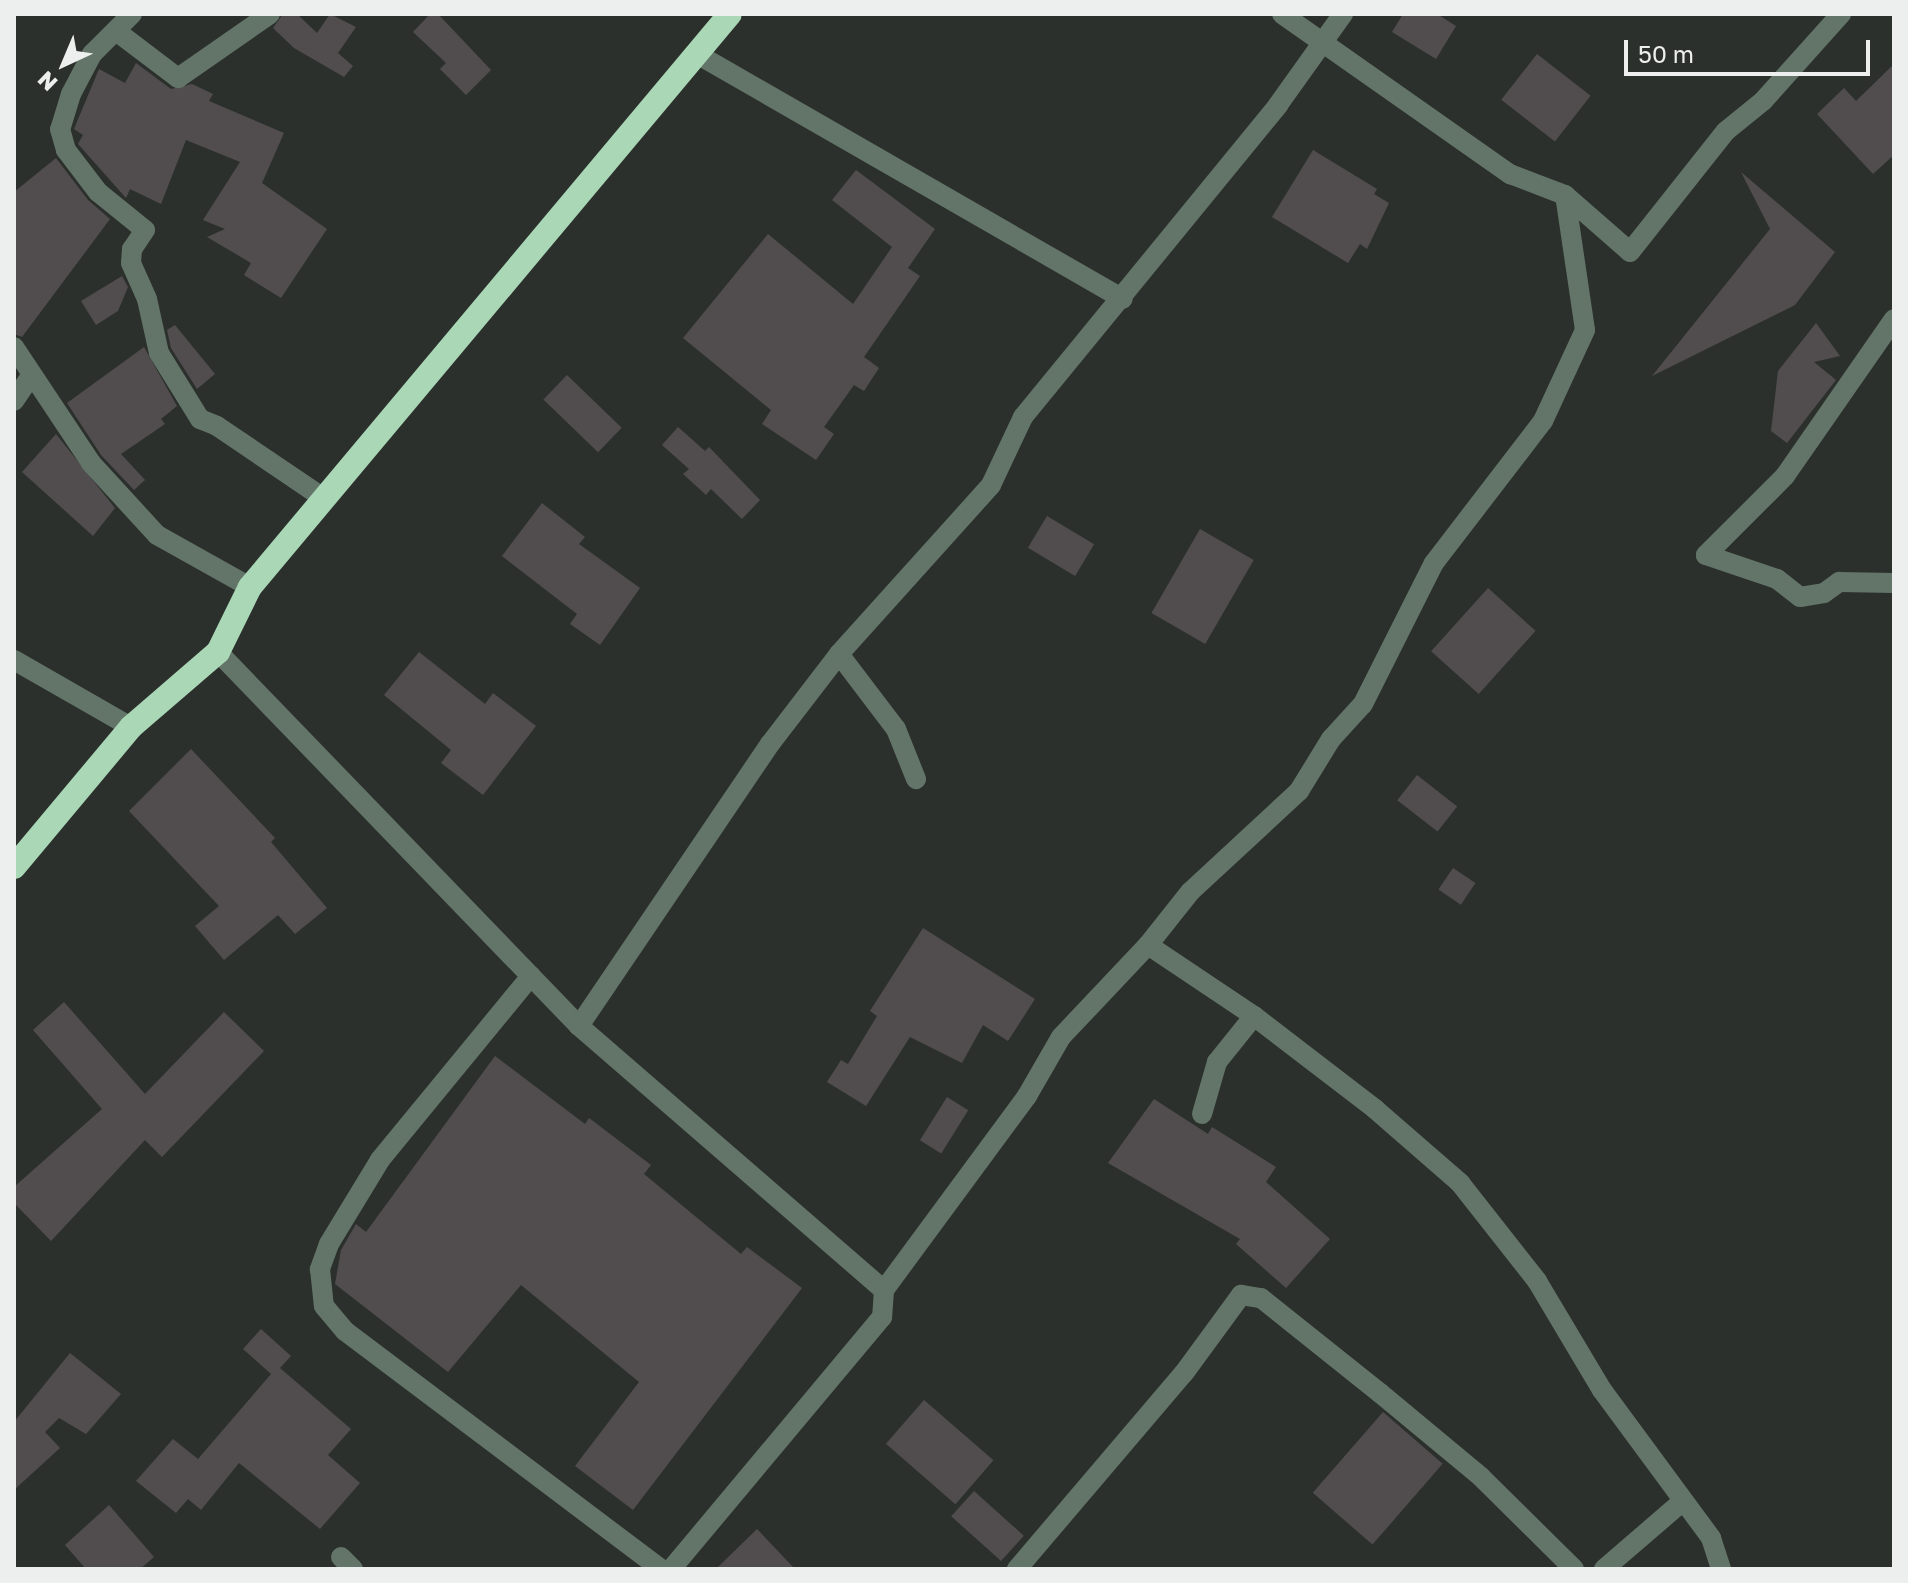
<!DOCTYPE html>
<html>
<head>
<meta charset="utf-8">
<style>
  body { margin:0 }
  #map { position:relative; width:1908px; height:1583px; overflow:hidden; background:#2c302d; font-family:"Golos Text",sans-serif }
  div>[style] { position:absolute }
  .building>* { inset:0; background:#514d4f; transform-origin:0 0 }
  .minor>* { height:20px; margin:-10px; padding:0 10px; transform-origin:10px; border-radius:10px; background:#637568 }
  .highway>* { height:24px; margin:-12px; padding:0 12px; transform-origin:12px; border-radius:12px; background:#aad7b6 }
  span { translate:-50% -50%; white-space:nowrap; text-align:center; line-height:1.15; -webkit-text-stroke:7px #2c302d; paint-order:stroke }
  .frame { position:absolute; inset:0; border:16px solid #ecefed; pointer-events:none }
  .north { position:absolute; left:24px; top:24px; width:80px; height:80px; -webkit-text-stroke:6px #2c302d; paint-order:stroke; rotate:224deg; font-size:22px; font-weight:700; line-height:32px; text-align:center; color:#ecefed }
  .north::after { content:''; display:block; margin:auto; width:28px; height:36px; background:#ecefed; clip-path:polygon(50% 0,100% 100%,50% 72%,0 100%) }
  .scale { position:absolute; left:1624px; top:40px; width:246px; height:36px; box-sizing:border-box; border:4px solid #ecefed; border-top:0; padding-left:10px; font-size:24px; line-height:28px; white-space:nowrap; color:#ecefed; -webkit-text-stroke:6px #2c302d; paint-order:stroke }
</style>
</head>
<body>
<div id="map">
  <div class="building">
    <i style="clip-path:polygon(283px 14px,297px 14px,317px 33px,330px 14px,356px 27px,338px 53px,353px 66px,344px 77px,294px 48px,273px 28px)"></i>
    <i style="clip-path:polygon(430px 14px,438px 14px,491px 70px,466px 95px,440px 69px,446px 63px,413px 32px)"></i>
    <i style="clip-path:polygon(1403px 14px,1437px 14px,1456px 26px,1436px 59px,1392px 32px)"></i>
    <i style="left:1537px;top:54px;width:68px;height:58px;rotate:38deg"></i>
    <i style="clip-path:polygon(136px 63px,171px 89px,192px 84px,213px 94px,209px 101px,284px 133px,262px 183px,327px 229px,281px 298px,244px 275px,251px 263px,207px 237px,225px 229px,203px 220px,240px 162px,186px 140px,161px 204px,130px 189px,126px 198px,78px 144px,83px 135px,74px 129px,99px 69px,125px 83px)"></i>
    <i style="clip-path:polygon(1894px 64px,1894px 155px,1873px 174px,1817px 114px,1844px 88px,1856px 101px)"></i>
    <i style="clip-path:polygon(1313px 150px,1377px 189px,1374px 194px,1389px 203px,1367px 249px,1360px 244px,1348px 263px,1272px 217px)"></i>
    <i style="clip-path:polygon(56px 158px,88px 200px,110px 219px,22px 337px,14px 334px,14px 192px)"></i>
    <i style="clip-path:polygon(856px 170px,935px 229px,908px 268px,920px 276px,864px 357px,879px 368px,864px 391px,854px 385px,824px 427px,834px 434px,816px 460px,762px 424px,771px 410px,683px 338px,768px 234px,853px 304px,892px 247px,832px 200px)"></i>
    <i style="clip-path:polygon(1741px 172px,1835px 252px,1795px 305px,1652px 376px,1770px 229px)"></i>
    <i style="clip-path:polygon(122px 276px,128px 287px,118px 311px,96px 325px,81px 301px)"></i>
    <i style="clip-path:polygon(1816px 323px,1840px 356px,1814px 362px,1836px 380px,1787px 443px,1771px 431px,1778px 371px)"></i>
    <i style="clip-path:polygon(175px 325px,215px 374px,197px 389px,171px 348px,167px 330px)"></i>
    <i style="clip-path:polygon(144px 347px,177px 406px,161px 419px,165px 424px,121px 454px,145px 480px,134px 490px,101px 455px,67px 403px)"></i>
    <i style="left:567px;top:375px;width:76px;height:34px;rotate:44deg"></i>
    <i style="clip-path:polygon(678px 427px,705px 451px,709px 447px,760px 500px,742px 519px,711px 489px,706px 495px,683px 474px,689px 469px,662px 445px)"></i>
    <i style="clip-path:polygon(56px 434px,115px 508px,93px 536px,22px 472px)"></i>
    <i style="clip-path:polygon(542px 503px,585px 537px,579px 544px,640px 588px,600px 645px,570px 624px,577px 614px,502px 556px)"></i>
    <i style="left:1047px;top:516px;width:55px;height:37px;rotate:31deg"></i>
    <i style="left:1200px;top:529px;width:62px;height:97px;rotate:30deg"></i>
    <i style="left:1488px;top:588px;width:64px;height:85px;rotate:42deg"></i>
    <i style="clip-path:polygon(419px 652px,485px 704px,493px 693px,536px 726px,483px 795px,441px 763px,451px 750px,384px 695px)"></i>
    <i style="clip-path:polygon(191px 749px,275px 838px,271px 842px,327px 908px,295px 934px,278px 915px,224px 960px,195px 926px,219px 906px,129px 811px)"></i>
    <i style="left:1417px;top:775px;width:51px;height:32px;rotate:38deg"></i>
    <i style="left:1453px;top:868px;width:27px;height:26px;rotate:34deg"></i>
    <i style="clip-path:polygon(923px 928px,1035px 999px,1008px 1041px,983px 1025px,962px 1063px,910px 1037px,866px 1106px,827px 1082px,841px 1060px,848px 1064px,877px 1016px,870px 1011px)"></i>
    <i style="clip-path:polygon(64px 1002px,145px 1094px,224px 1012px,264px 1051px,162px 1157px,145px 1140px,51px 1241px,14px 1203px,14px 1187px,102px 1109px,33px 1030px)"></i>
    <i style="clip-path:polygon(495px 1056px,585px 1124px,589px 1118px,651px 1165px,644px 1174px,741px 1254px,747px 1247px,802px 1288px,633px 1510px,575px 1466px,639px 1382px,521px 1285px,448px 1372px,335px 1284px,341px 1250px,356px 1224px,366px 1232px)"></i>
    <i style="left:947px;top:1097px;width:25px;height:51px;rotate:32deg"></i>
    <i style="clip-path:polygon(1154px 1099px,1208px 1134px,1212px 1127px,1276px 1167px,1266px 1182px,1330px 1239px,1286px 1288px,1236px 1244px,1240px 1239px,1108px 1163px)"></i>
    <i style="clip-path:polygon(261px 1329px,291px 1356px,280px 1368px,351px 1429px,328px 1455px,360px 1483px,320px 1529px,239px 1463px,201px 1510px,188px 1499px,176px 1513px,136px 1481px,173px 1439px,198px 1459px,271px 1374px,243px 1349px)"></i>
    <i style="clip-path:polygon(70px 1353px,121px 1394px,86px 1434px,59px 1418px,45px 1432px,60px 1448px,14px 1490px,14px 1422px)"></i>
    <i style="left:924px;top:1400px;width:92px;height:58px;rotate:41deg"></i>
    <i style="left:1383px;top:1412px;width:79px;height:107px;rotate:41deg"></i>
    <i style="left:974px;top:1491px;width:67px;height:34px;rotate:42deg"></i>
    <i style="clip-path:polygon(109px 1505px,154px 1557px,140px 1569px,86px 1569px,65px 1545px)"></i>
    <i style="clip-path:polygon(757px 1529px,795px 1569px,716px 1569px)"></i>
  </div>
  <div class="minor">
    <i style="left:132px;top:14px;width:57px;rotate:135deg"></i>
    <i style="left:92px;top:54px;width:45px;rotate:117.7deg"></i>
    <i style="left:71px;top:94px;width:37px;rotate:107deg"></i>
    <i style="left:60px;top:129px;width:22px;rotate:74deg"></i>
    <i style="left:66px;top:150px;width:53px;rotate:52.7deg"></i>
    <i style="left:98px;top:192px;width:60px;rotate:39deg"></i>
    <i style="left:145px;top:230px;width:23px;rotate:124deg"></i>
    <i style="left:132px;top:249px;width:14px;rotate:94deg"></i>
    <i style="left:131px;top:263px;width:39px;rotate:66deg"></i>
    <i style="left:147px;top:299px;width:55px;rotate:77.5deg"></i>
    <i style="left:159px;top:353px;width:78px;rotate:58.2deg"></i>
    <i style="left:200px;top:419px;width:18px;rotate:22deg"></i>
    <i style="left:217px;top:426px;width:130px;rotate:34.1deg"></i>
    <i style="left:1282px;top:14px;width:279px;rotate:35.1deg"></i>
    <i style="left:1510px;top:174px;width:59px;rotate:20.9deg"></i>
    <i style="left:1565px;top:195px;width:86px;rotate:41.2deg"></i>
    <i style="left:1630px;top:252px;width:154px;rotate:-51.6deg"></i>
    <i style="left:1726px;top:131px;width:48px;rotate:-39deg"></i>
    <i style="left:1763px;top:101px;width:117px;rotate:-48.1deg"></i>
    <i style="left:116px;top:31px;width:78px;rotate:37.2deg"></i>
    <i style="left:178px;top:78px;width:112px;rotate:-34.8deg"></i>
    <i style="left:697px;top:54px;width:491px;rotate:29.9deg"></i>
    <i style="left:1894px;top:319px;width:191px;rotate:124.8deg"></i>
    <i style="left:1785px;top:476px;width:112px;rotate:135deg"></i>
    <i style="left:1706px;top:555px;width:75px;rotate:18.7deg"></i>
    <i style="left:1777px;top:579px;width:29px;rotate:38deg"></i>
    <i style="left:1800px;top:597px;width:24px;rotate:-9deg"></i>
    <i style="left:1824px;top:593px;width:19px;rotate:-36deg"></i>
    <i style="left:1839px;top:582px;width:55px;rotate:1deg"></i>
    <i style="left:14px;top:347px;width:139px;rotate:56.4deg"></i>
    <i style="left:91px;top:463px;width:98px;rotate:47.5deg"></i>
    <i style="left:157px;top:535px;width:107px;rotate:29.2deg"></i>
    <i style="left:14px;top:401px;width:29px;rotate:-56deg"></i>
    <i style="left:218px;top:652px;width:520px;rotate:46.01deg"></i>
    <i style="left:579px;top:1026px;width:403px;rotate:40.9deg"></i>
    <i style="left:884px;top:1290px;width:27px;rotate:94deg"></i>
    <i style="left:882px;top:1317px;width:329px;rotate:129.9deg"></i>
    <i style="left:839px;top:654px;width:94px;rotate:52.8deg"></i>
    <i style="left:896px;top:729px;width:54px;rotate:68.2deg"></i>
    <i style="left:14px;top:660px;width:135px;rotate:29.8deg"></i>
    <i style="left:1148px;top:945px;width:128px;rotate:33.8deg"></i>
    <i style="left:531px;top:976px;width:238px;rotate:129.4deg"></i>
    <i style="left:380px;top:1160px;width:98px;rotate:121.3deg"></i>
    <i style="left:329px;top:1244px;width:27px;rotate:110deg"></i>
    <i style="left:320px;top:1269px;width:37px;rotate:84deg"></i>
    <i style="left:324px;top:1306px;width:33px;rotate:50deg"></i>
    <i style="left:345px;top:1331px;width:396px;rotate:37deg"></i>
    <i style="left:579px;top:1026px;width:341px;rotate:-55.9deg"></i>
    <i style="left:770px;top:744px;width:113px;rotate:-52.5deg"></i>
    <i style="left:839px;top:654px;width:227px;rotate:-48deg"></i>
    <i style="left:991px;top:485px;width:75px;rotate:-64.8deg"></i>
    <i style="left:1023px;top:417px;width:403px;rotate:-50.7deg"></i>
    <i style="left:1278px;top:105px;width:112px;rotate:-54.5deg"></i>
    <i style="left:1202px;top:1114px;width:54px;rotate:-73.9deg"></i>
    <i style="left:1217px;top:1062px;width:59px;rotate:-51.2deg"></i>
    <i style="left:1254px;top:1016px;width:153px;rotate:37.5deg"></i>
    <i style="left:1375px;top:1109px;width:113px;rotate:41deg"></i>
    <i style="left:1460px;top:1183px;width:125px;rotate:51.8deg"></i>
    <i style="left:1537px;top:1281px;width:127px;rotate:59.2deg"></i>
    <i style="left:1602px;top:1390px;width:184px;rotate:53.6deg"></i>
    <i style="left:1711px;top:1538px;width:33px;rotate:72deg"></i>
    <i style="left:884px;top:1290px;width:241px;rotate:-53.6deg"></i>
    <i style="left:1027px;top:1096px;width:68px;rotate:-60deg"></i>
    <i style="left:1061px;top:1037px;width:127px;rotate:-46.6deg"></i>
    <i style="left:1148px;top:945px;width:68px;rotate:-51.6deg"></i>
    <i style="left:1190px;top:892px;width:149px;rotate:-42.8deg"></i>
    <i style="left:1299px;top:791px;width:61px;rotate:-58.4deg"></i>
    <i style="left:1331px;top:739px;width:47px;rotate:-47.6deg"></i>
    <i style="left:1363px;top:704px;width:158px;rotate:-63.3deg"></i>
    <i style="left:1434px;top:563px;width:179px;rotate:-52.5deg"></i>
    <i style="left:1543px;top:421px;width:100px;rotate:-65.2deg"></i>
    <i style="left:1585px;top:330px;width:136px;rotate:-98.4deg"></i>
    <i style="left:341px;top:1557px;width:17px;rotate:45deg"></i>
    <i style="left:1017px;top:1569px;width:257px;rotate:-49.6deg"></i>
    <i style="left:1184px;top:1373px;width:97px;rotate:-53.8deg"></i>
    <i style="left:1241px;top:1295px;width:20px;rotate:9deg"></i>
    <i style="left:1261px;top:1298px;width:152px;rotate:38.6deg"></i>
    <i style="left:1380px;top:1393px;width:131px;rotate:39.7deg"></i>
    <i style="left:1481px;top:1477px;width:131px;rotate:44.7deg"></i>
    <i style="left:1604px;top:1569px;width:104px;rotate:-40.7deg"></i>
  </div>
  <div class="highway">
    <i style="left:14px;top:867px;width:182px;rotate:-50.1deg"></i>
    <i style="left:131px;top:727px;width:115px;rotate:-40.8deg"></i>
    <i style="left:218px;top:652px;width:72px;rotate:-63.8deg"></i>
    <i style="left:250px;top:587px;width:747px;rotate:-50.05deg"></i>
  </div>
  <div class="frame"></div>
  <div class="north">N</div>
  <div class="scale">50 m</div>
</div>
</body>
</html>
